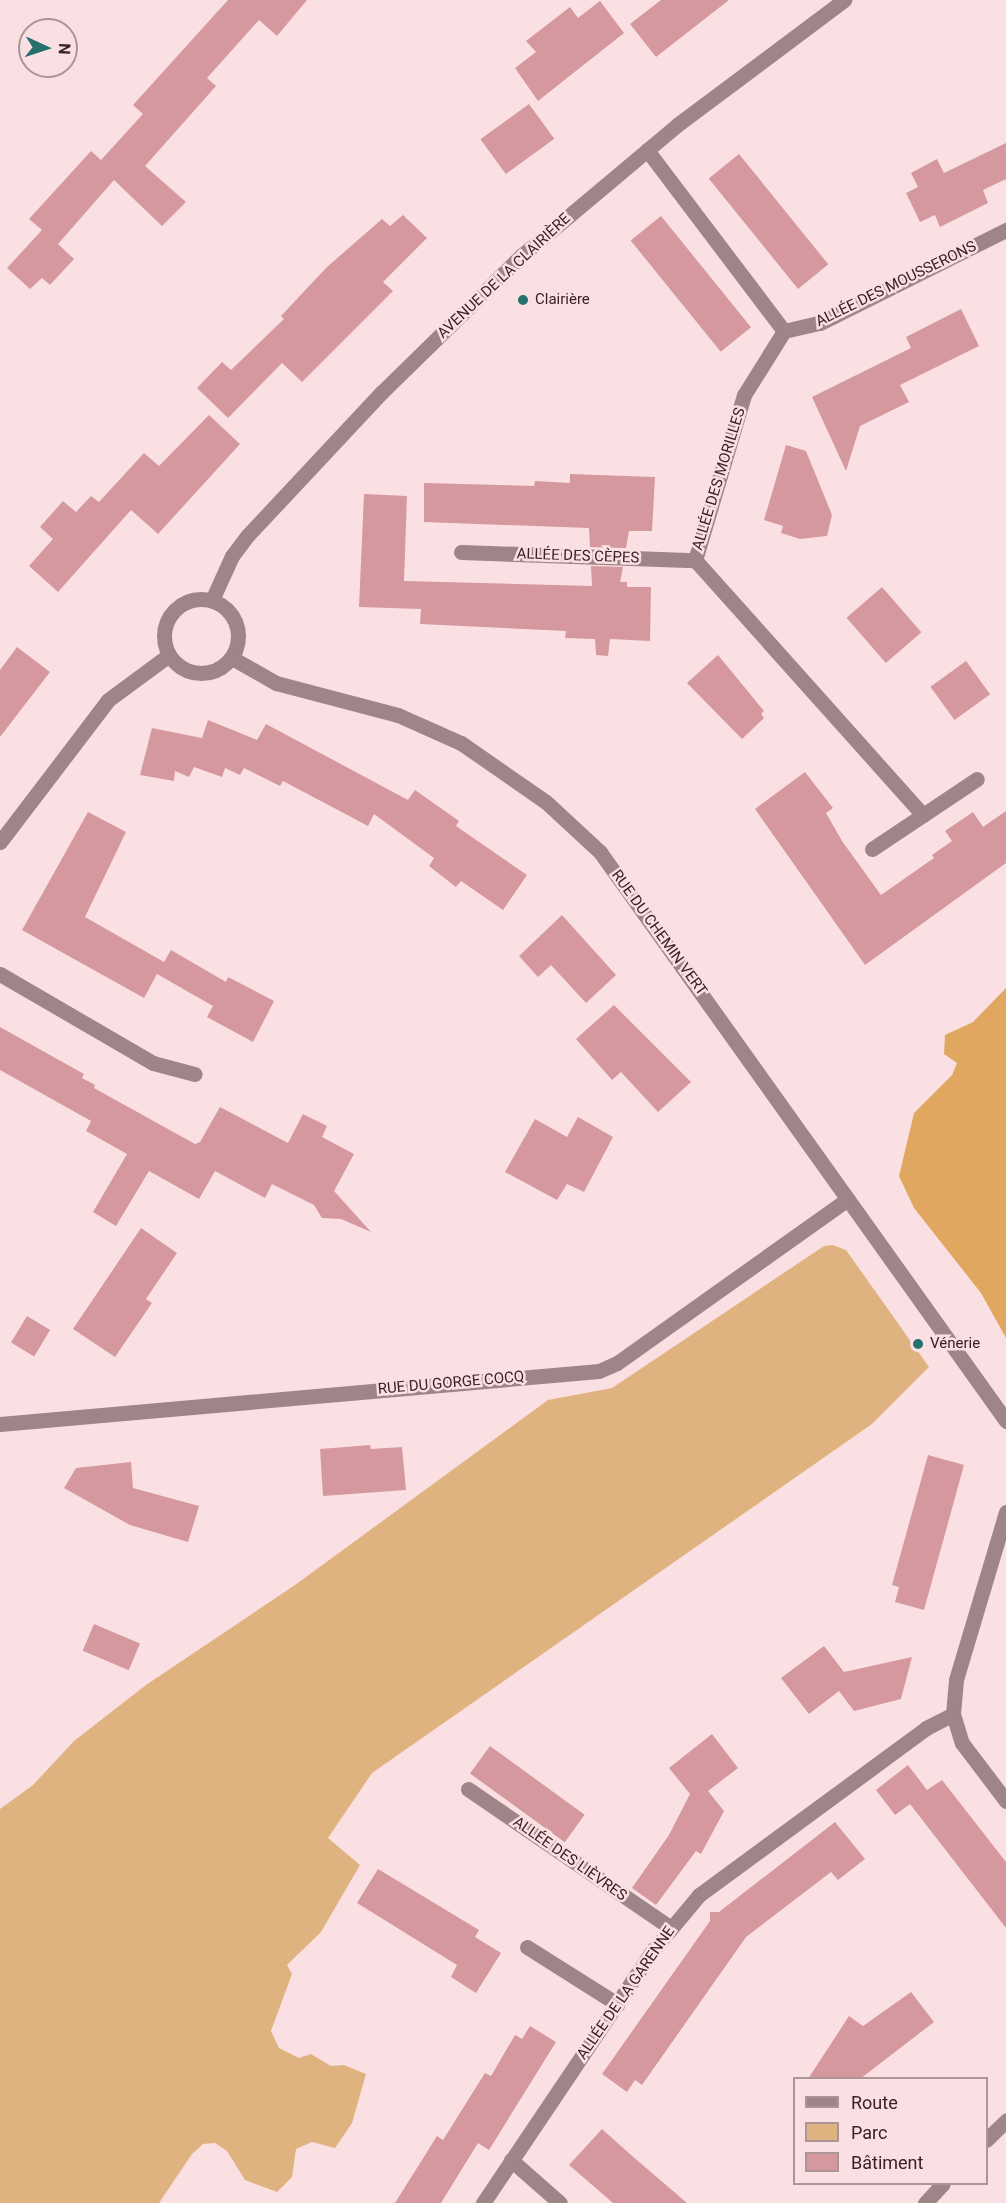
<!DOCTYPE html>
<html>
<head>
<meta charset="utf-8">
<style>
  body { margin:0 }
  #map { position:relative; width:1006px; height:2203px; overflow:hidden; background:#fbe0e3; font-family:Roboto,sans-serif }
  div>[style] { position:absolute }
  .green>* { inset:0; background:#dfb37f }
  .forest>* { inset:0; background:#e0a760 }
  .building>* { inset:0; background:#d5989f; transform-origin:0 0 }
  .minor>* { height:15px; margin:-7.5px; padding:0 7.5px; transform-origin:7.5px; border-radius:7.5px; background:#a08588 }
  .minor>.ring { margin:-7.5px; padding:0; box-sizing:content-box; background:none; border:15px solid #a08588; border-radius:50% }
  .dots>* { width:16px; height:16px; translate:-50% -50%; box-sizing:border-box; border:3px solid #fbe0e3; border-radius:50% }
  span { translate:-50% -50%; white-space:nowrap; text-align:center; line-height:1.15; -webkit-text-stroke:5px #fbe0e3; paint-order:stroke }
  .street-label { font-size:15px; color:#392225 }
  .poi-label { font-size:15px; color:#392225 }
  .left { translate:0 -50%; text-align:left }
  .legend { position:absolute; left:793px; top:2077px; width:195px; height:108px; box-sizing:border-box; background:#fbe0e3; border:2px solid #ad9497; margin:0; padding:8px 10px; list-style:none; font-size:18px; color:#392225 }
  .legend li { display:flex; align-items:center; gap:12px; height:30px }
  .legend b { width:30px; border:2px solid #ad9497 }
  .north { position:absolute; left:18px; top:18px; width:60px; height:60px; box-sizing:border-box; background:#fbe0e3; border:2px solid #ad9497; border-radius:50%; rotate:93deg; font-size:16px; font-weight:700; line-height:24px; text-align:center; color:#392225 }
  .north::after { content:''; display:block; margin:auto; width:21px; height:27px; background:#26706d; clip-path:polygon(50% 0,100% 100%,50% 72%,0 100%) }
</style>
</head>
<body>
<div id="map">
  <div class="green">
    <i style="clip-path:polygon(833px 1245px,846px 1250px,929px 1367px,872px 1424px,372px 1773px,328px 1838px,360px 1865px,321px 1932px,287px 1965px,292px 1974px,271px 2031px,279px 2048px,299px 2058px,311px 2054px,331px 2066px,344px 2065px,366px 2074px,352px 2123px,335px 2148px,312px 2142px,296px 2149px,292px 2177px,277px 2192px,245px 2180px,227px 2151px,215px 2143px,203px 2144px,192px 2154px,159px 2203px,0 2203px,0 1809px,33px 1785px,74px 1741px,146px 1685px,295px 1585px,548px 1400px,612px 1388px,824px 1246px)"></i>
  </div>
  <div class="forest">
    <i style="clip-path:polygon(1006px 988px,1006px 1338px,981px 1293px,914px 1208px,899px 1176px,914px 1113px,952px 1075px,957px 1063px,944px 1054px,945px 1035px,973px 1022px)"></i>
  </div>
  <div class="building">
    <i style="clip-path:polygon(228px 0,307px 0,277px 36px,259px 20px,207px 78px,216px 86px,145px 166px,186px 202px,162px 226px,114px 180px,58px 244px,74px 259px,50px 285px,42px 278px,30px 289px,7px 268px,42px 230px,29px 219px,91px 151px,101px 160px,143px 114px,133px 105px)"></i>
    <i style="clip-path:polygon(661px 0,729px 0,656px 57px,630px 24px)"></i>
    <i style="clip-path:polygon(600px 1px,624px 33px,538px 101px,515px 68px,536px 52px,526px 41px,570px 7px,578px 18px)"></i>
    <i style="left:529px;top:104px;width:43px;height:60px;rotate:54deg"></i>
    <i style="clip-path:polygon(1006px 143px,1006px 179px,983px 190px,988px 203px,940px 227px,935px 215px,920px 222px,906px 193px,918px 187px,911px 173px,937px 159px,944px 173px)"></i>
    <i style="left:739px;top:154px;width:142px;height:39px;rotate:51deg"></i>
    <i style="clip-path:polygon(403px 215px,427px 238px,383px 282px,393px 291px,302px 382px,282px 363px,228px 418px,197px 388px,222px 362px,231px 370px,284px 319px,281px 316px,327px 267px,382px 219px,390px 226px)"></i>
    <i style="left:661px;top:216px;width:143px;height:39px;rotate:51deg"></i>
    <i style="clip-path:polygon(961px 309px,979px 346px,900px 385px,909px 402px,860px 426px,846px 471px,812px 397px,911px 348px,906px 337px)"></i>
    <i style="clip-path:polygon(209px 415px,240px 444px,158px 534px,131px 510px,58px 592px,29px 566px,53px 539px,40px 527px,63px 501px,76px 512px,91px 496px,99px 502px,144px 453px,159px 466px)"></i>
    <i style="clip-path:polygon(786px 445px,806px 451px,832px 515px,827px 536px,800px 539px,781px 533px,783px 526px,764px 520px)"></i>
    <i style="clip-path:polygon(570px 474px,655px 477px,652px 531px,629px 531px,626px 548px,590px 547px,589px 528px,424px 522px,424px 483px,534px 486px,535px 481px,570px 483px)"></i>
    <i style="clip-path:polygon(364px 494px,407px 496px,404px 581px,592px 586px,591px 566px,623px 567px,620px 582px,627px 582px,627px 587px,651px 587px,650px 641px,610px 639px,608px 656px,596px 655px,595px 639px,565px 638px,566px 631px,420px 624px,421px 609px,359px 607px)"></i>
    <i style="left:882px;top:587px;width:60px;height:47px;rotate:49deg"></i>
    <i style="clip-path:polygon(17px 647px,50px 672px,0 737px,0 670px)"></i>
    <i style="clip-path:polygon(718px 655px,764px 711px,761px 714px,764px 718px,742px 739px,687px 683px)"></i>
    <i style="left:966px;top:661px;width:41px;height:44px;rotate:54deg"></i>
    <i style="clip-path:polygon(208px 720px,257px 740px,266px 724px,408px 800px,415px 790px,459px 821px,456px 826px,527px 875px,503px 910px,461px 881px,456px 887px,429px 866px,434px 858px,374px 814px,368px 826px,283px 781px,280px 786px,244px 768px,240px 775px,225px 768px,222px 777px,194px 767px,189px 777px,175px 771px,174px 781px,140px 775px,152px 728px,202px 738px)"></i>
    <i style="clip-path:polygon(805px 772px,833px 808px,826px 813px,842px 841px,881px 895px,934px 858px,932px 855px,952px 841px,945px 831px,973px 812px,983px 827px,1006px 811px,1006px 863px,865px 965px,755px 809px)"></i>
    <i style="clip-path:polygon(88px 812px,126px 832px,85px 917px,164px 962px,171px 950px,226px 982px,228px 977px,274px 1001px,253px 1042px,207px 1017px,213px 1006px,157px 974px,144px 998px,22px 930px)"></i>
    <i style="clip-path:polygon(562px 915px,616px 975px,586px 1003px,551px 965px,538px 977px,519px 956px)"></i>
    <i style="clip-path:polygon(614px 1005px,691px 1082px,658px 1112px,621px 1072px,612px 1080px,576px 1039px)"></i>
    <i style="clip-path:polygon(0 1027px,84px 1074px,82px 1078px,95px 1085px,94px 1088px,195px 1144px,200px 1142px,220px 1107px,288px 1143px,303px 1114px,327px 1126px,322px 1137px,354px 1154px,334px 1191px,371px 1232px,341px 1219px,322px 1218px,314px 1205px,272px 1184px,265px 1198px,215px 1171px,199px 1199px,149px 1171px,116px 1226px,93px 1212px,127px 1154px,86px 1131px,91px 1121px,0 1070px)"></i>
    <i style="clip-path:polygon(578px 1117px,613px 1137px,584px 1192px,567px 1184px,557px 1200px,505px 1172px,535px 1119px,567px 1137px)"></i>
    <i style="clip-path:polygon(141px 1228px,177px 1253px,146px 1299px,152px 1303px,115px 1357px,73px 1329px)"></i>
    <i style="left:27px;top:1316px;width:27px;height:31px;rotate:31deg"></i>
    <i style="clip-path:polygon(370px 1445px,371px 1449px,402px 1447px,406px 1490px,323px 1496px,320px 1449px)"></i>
    <i style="clip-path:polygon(928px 1455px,964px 1465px,924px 1610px,895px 1602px,899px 1587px,892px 1585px)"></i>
    <i style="clip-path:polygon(131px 1462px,133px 1488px,199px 1506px,188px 1542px,130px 1525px,64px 1488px,76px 1468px)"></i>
    <i style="left:94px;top:1624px;width:50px;height:29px;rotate:23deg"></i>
    <i style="clip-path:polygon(824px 1646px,844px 1672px,912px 1657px,901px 1699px,854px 1711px,839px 1691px,809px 1714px,781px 1678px)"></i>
    <i style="clip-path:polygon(712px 1734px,738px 1768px,708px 1791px,724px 1811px,701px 1854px,696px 1851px,656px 1905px,632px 1888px,669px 1835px,690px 1794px,669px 1768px)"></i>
    <i style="left:490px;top:1746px;width:117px;height:34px;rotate:36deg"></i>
    <i style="clip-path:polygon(908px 1765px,927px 1790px,942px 1780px,1006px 1862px,1006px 1928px,910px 1804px,895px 1815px,876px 1790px)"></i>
    <i style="clip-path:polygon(835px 1822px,865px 1859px,838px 1880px,831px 1872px,746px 1937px,642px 2085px,635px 2080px,627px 2092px,602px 2074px,710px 1921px,710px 1912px,719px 1912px)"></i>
    <i style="clip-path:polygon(378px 1869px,479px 1930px,475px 1937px,501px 1953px,476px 1993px,451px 1977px,457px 1965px,357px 1903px)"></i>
    <i style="clip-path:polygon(911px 1992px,934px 2022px,860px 2079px,808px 2079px,849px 2016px,863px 2026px)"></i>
    <i style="clip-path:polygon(530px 2026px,556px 2042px,489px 2150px,478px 2143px,441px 2203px,395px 2203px,437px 2136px,443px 2140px,485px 2073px,491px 2076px,515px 2035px,522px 2039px)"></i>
    <i style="clip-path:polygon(602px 2129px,631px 2155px,687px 2203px,613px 2203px,569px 2165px)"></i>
  </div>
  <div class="minor">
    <i style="left:647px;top:150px;width:227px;rotate:52.9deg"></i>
    <i style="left:784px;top:331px;width:75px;rotate:122deg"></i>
    <i style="left:744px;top:395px;width:172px;rotate:106.5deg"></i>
    <i style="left:695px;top:560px;width:342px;rotate:48.2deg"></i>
    <i style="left:784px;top:331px;width:37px;rotate:-13deg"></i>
    <i style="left:820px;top:323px;width:208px;rotate:-26.6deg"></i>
    <i style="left:461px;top:552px;width:234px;rotate:2deg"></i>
    <i class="ring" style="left:164px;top:599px;width:59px;height:59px"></i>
    <i style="left:212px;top:600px;width:48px;rotate:-65.6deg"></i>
    <i style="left:232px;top:556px;width:26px;rotate:-53deg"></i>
    <i style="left:248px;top:535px;width:196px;rotate:-46.9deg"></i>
    <i style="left:382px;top:392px;width:194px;rotate:-44.4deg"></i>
    <i style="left:521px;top:256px;width:204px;rotate:-40deg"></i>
    <i style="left:677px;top:125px;width:209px;rotate:-36.8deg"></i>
    <i style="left:232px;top:658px;width:51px;rotate:29.6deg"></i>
    <i style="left:276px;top:683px;width:126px;rotate:14.7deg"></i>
    <i style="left:398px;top:715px;width:69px;rotate:24deg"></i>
    <i style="left:461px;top:743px;width:103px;rotate:34.8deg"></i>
    <i style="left:546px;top:802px;width:74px;rotate:42.8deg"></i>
    <i style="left:600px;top:852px;width:699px;rotate:54.49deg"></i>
    <i style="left:0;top:842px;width:178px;rotate:-52.7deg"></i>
    <i style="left:108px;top:700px;width:76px;rotate:-36.4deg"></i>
    <i style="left:872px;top:849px;width:126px;rotate:-33.7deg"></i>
    <i style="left:0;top:974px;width:177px;rotate:30.2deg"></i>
    <i style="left:153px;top:1063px;width:43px;rotate:14.7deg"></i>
    <i style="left:0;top:1424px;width:601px;rotate:-5.06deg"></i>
    <i style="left:599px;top:1371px;width:20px;rotate:-24deg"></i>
    <i style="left:617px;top:1363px;width:283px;rotate:-35.4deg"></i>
    <i style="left:1006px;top:1512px;width:175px;rotate:106.6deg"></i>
    <i style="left:956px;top:1680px;width:34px;rotate:95deg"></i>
    <i style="left:953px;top:1714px;width:30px;rotate:73deg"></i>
    <i style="left:962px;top:1743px;width:73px;rotate:52.8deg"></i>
    <i style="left:468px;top:1789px;width:246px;rotate:34.4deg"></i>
    <i style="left:527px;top:1947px;width:107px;rotate:32.3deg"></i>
    <i style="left:986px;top:2140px;width:28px;rotate:-44deg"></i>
    <i style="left:511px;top:2160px;width:65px;rotate:41.3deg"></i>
    <i style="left:483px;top:2203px;width:306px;rotate:-56.1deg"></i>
    <i style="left:654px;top:1949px;width:70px;rotate:-50.2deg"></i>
    <i style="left:699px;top:1895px;width:282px;rotate:-36.3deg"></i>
    <i style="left:926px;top:1728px;width:30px;rotate:-27deg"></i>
    <i style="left:925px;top:2203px;width:26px;rotate:-47deg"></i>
  </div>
  <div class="dots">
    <i style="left:523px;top:300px;background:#26706d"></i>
    <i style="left:918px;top:1344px;background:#26706d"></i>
  </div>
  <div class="street-label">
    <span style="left:504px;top:276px;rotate:-43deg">AVENUE DE LA CLAIRIÈRE</span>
    <span style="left:896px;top:284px;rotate:-26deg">ALLÉE DES MOUSSERONS</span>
    <span style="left:719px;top:479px;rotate:-73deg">ALLÉE DES MORILLES</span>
    <span style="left:578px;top:556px;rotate:2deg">ALLÉE DES CÈPES</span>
    <span style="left:659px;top:933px;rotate:54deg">RUE DU CHEMIN VERT</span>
    <span style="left:451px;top:1383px;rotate:-5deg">RUE DU GORGE COCQ</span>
    <span style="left:570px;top:1859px;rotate:35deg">ALLÉE DES LIÈVRES</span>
    <span style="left:626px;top:1993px;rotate:-55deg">ALLÉE DE LA GARENNE</span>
  </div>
  <div class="poi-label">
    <span class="left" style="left:535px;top:300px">Clairière</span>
    <span class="left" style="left:930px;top:1344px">Vénerie</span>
  </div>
  <ul class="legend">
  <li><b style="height:8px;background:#a08588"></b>Route</li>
  <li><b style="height:16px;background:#dfb37f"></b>Parc</li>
  <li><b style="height:16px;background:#d5989f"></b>Bâtiment</li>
  </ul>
  <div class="north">N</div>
</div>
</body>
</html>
